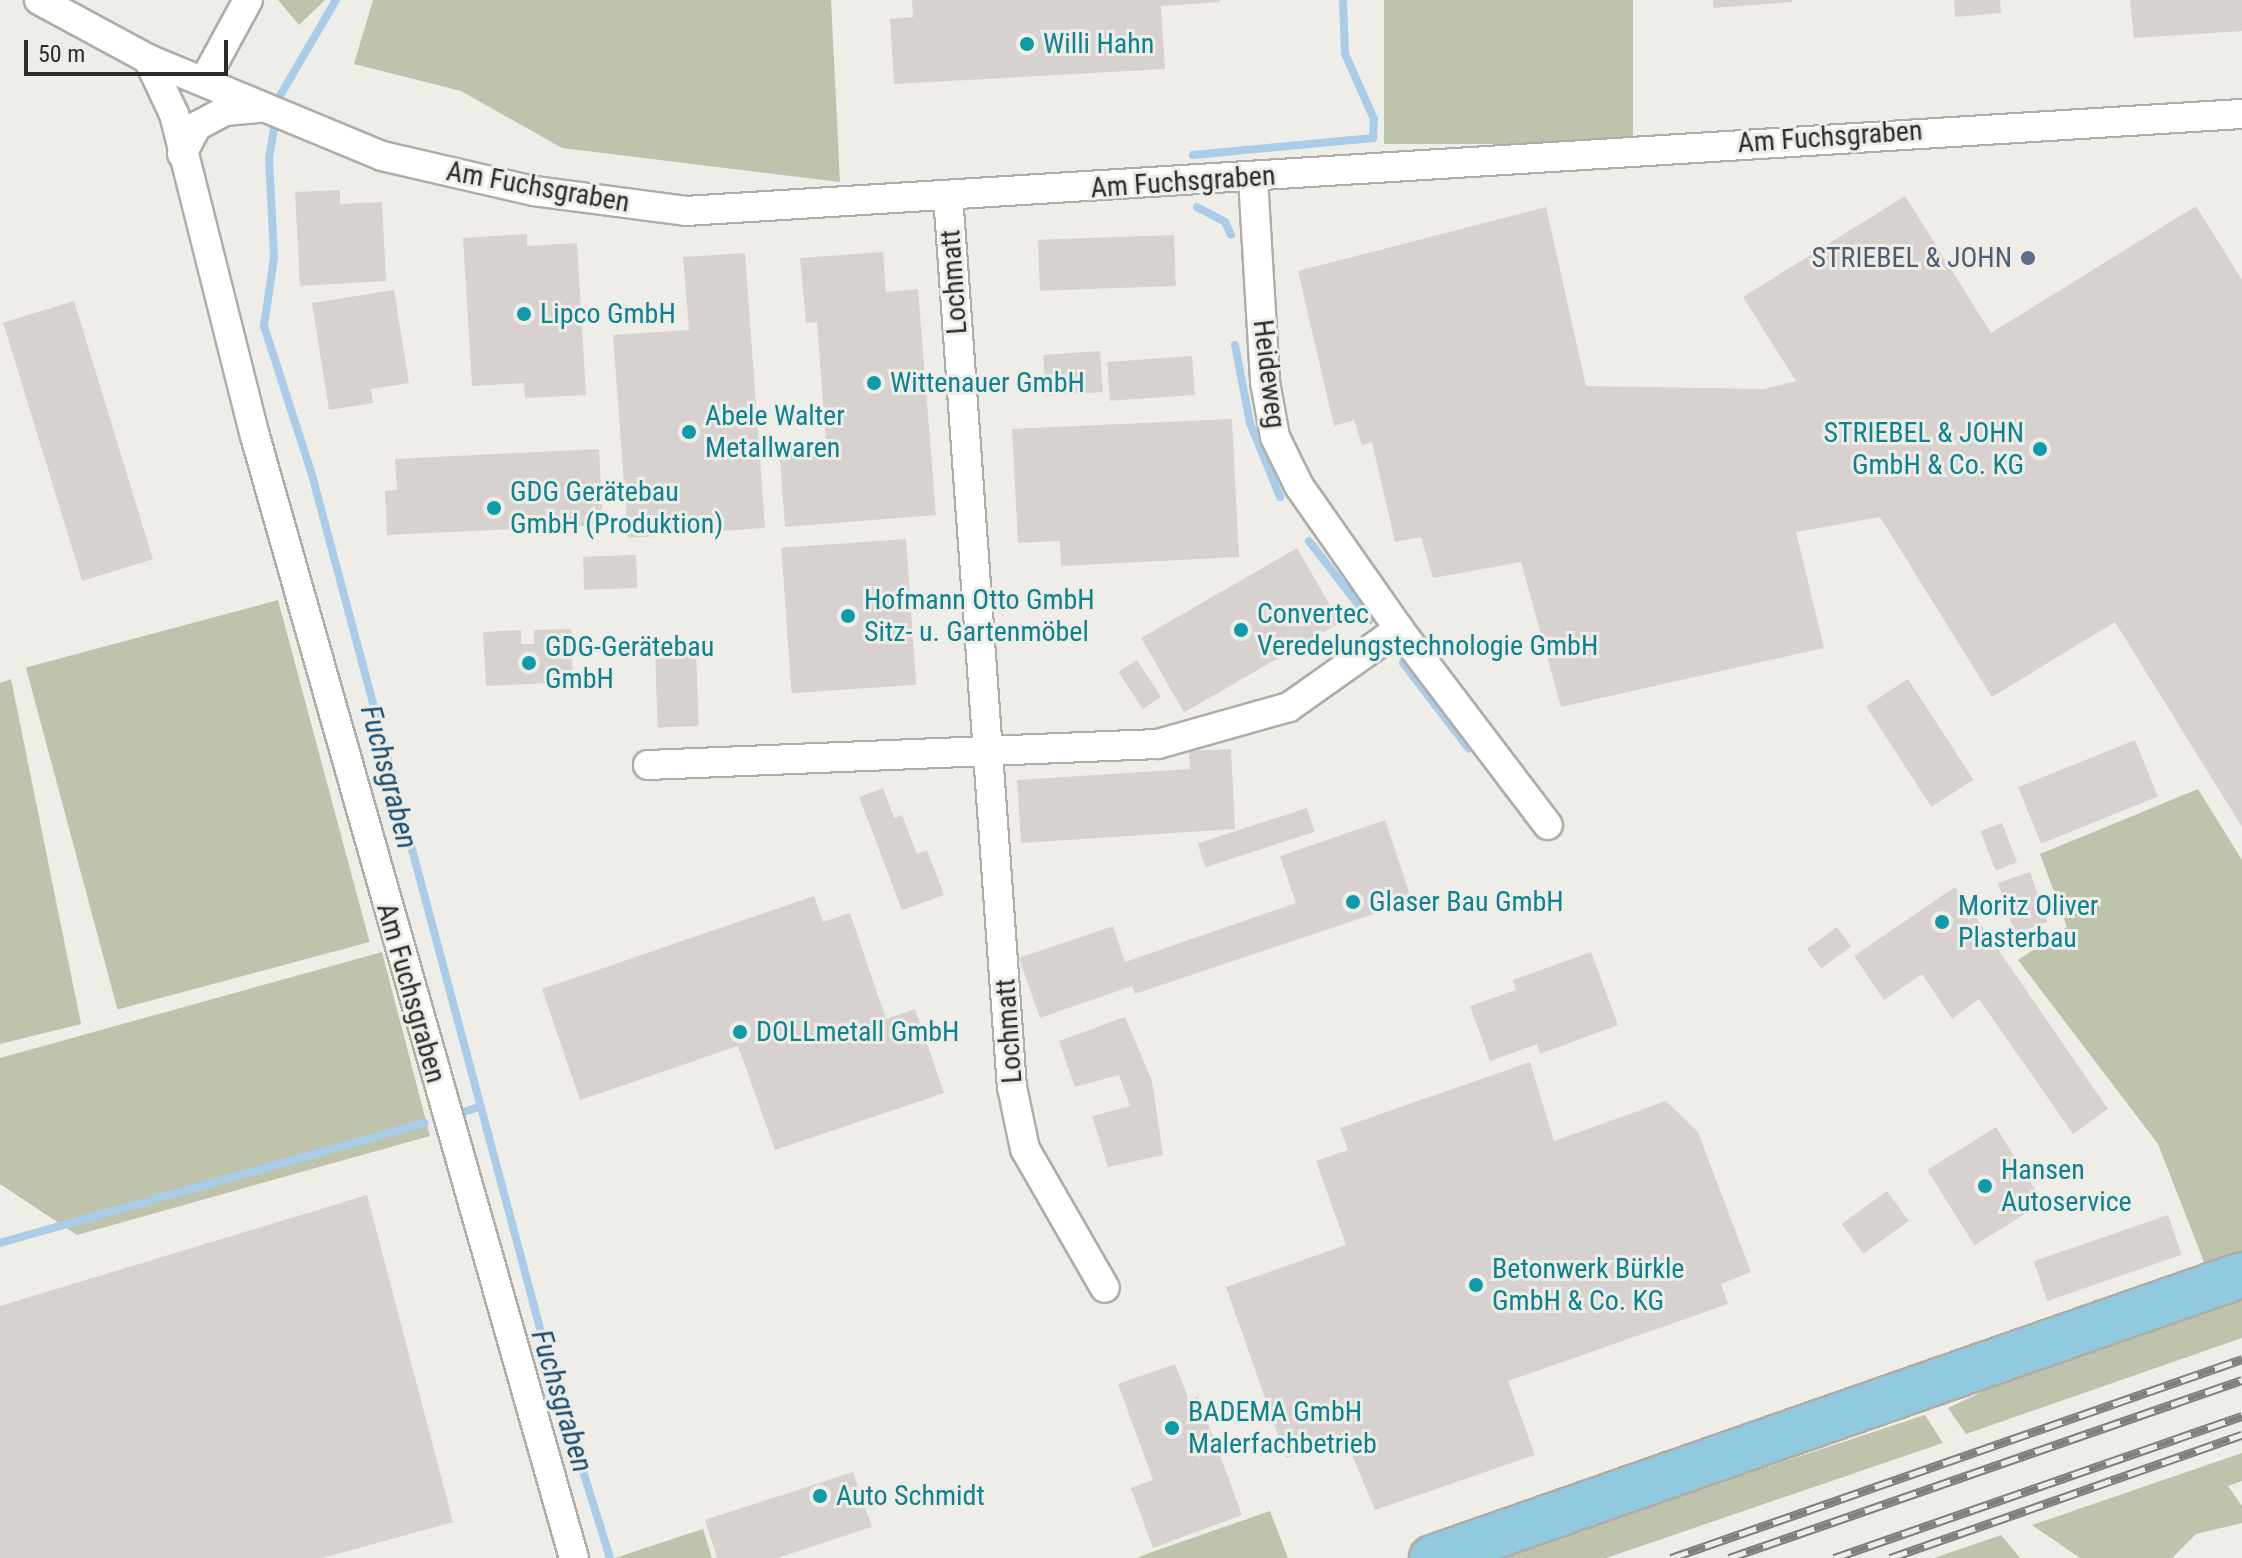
<!DOCTYPE html>
<html>
<head>
<meta charset="utf-8">
<style>
  body { margin:0 }
  #map { position:relative; width:2242px; height:1558px; overflow:hidden; background:#efede8; font-family:"Roboto Condensed",sans-serif }
  div>[style] { position:absolute }
  .green>* { inset:0; background:#bdc4ab; transform-origin:0 0 }
  .stream>* { height:8px; margin:-4px; padding:0 4px; transform-origin:4px; border-radius:4px; background:#a9cce8 }
  .building>* { inset:0; background:#d7d2d0; transform-origin:0 0 }
  .roads { filter:drop-shadow(2px 0 #aeada8) drop-shadow(-2px 0 #aeada8) drop-shadow(0 2px #aeada8) drop-shadow(0 -2px #aeada8) }
  .street>* { height:28px; margin:-14px; padding:0 14px; transform-origin:14px; border-radius:14px; background:#fff }
  .primary>* { height:44px; margin:-22px; padding:0 22px; transform-origin:22px; border-radius:22px; background:#91c9df }
  .rail>* { height:9px; margin-top:-4.5px; transform-origin:0; background:repeating-linear-gradient(90deg,#efede8 0 18px,#807f7c 0 36px); box-sizing:border-box; border-block:2px solid #807f7c }
  .dots>* { width:22px; height:22px; translate:-50% -50%; box-sizing:border-box; border:4px solid #efede8; border-radius:50% }
  span { translate:-50% -50%; white-space:nowrap; text-align:center; line-height:1.15; -webkit-text-stroke:6px #efede8; paint-order:stroke }
  .culture-label { font-size:28px; color:#0d838f }
  .left { translate:0 -50%; text-align:left }
  .right { translate:-100% -50%; text-align:right }
  .street-label { font-size:28px; color:#2c2c2a }
  .service-label { font-size:28px; color:#4e5e75 }
  .water-label { font-size:30px; color:#174f74; font-style:italic }
  .scale { position:absolute; left:24px; top:40px; width:204px; height:36px; box-sizing:border-box; border:4px solid #2c2c2a; border-top:0; padding-left:10px; font-size:24px; line-height:28px; white-space:nowrap; color:#2c2c2a; -webkit-text-stroke:6px #efede8; paint-order:stroke }
</style>
</head>
<body>
<div id="map">
  <div class="green">
    <i style="clip-path:polygon(278px 0,325px 0,299px 25px)"></i>
    <i style="clip-path:polygon(373px 0,831px 0,840px 182px,562px 148px,461px 91px,354px 64px)"></i>
    <i style="left:1384px;top:0;width:249px;height:144px"></i>
    <i style="left:278px;top:600px;width:354px;height:261px;rotate:75deg"></i>
    <i style="clip-path:polygon(11px 679px,81px 1024px,0 1044px,0 683px)"></i>
    <i style="clip-path:polygon(2198px 789px,2242px 860px,2242px 1263px,2209px 1275px,2158px 1144px,2018px 960px,2067px 927px,2040px 854px)"></i>
    <i style="clip-path:polygon(382px 952px,430px 1136px,77px 1235px,0 1184px,0 1058px)"></i>
    <i style="clip-path:polygon(2242px 1297px,2242px 1338px,1966px 1434px,1948px 1408px,2007px 1380px)"></i>
    <i style="clip-path:polygon(1925px 1415px,1943px 1443px,1606px 1558px,1490px 1558px)"></i>
    <i style="clip-path:polygon(2242px 1453px,2242px 1481px,2228px 1486px,2242px 1506px,2242px 1523px,2196px 1534px,2172px 1558px,2080px 1558px,2032px 1525px)"></i>
    <i style="clip-path:polygon(1270px 1511px,1288px 1558px,1137px 1558px,1149px 1553px)"></i>
    <i style="clip-path:polygon(703px 1529px,712px 1558px,615px 1558px)"></i>
    <i style="clip-path:polygon(2001px 1535px,2020px 1558px,1934px 1558px)"></i>
  </div>
  <div class="stream">
    <i style="left:336px;top:0;width:111px;rotate:120.3deg"></i>
    <i style="left:280px;top:96px;width:63px;rotate:100.1deg"></i>
    <i style="left:269px;top:158px;width:100px;rotate:87.1deg"></i>
    <i style="left:274px;top:258px;width:69px;rotate:98.4deg"></i>
    <i style="left:264px;top:326px;width:157px;rotate:72.1deg"></i>
    <i style="left:312px;top:475px;width:918px;rotate:75.04deg"></i>
    <i style="left:549px;top:1362px;width:205px;rotate:72.7deg"></i>
    <i style="left:1193px;top:155px;width:181px;rotate:-5.4deg"></i>
    <i style="left:1373px;top:138px;width:19px;rotate:-87deg"></i>
    <i style="left:1374px;top:119px;width:71px;rotate:-114deg"></i>
    <i style="left:1345px;top:54px;width:54px;rotate:-92.1deg"></i>
    <i style="left:1197px;top:207px;width:32px;rotate:28deg"></i>
    <i style="left:1225px;top:222px;width:14px;rotate:65deg"></i>
    <i style="left:1235px;top:345px;width:79px;rotate:79.1deg"></i>
    <i style="left:1250px;top:423px;width:80px;rotate:67.9deg"></i>
    <i style="left:1309px;top:541px;width:100px;rotate:52.3deg"></i>
    <i style="left:1403px;top:663px;width:108px;rotate:52.5deg"></i>
    <i style="left:460px;top:1113px;width:21px;rotate:-17deg"></i>
    <i style="left:0;top:1243px;width:441px;rotate:-15.8deg"></i>
  </div>
  <div class="building">
    <i style="clip-path:polygon(912px 0,1220px 0,1220px 2px,1161px 6px,1165px 69px,894px 84px,890px 19px,913px 17px)"></i>
    <i style="clip-path:polygon(1713px 0,1792px 0,1792px 2px,1713px 8px)"></i>
    <i style="clip-path:polygon(1954px 0,2000px 0,2001px 13px,1955px 17px)"></i>
    <i style="clip-path:polygon(2130px 0,2242px 0,2242px 31px,2134px 38px)"></i>
    <i style="clip-path:polygon(340px 190px,340px 204px,382px 202px,386px 281px,300px 286px,295px 192px)"></i>
    <i style="clip-path:polygon(1905px 196px,1991px 333px,2196px 206px,2242px 280px,2242px 827px,2115px 622px,1992px 697px,1880px 517px,1796px 532px,1824px 648px,1561px 707px,1521px 562px,1433px 578px,1421px 537px,1395px 542px,1372px 442px,1362px 445px,1354px 420px,1334px 426px,1298px 271px,1546px 207px,1586px 386px,1764px 389px,1796px 381px,1743px 297px)"></i>
    <i style="clip-path:polygon(527px 234px,527px 246px,577px 243px,586px 395px,525px 398px,524px 383px,472px 386px,463px 238px)"></i>
    <i style="left:1174px;top:235px;width:51px;height:136px;rotate:88deg"></i>
    <i style="clip-path:polygon(883px 252px,886px 292px,918px 289px,936px 515px,785px 527px,779px 446px,826px 442px,817px 322px,806px 323px,800px 258px)"></i>
    <i style="clip-path:polygon(745px 253px,765px 528px,628px 538px,613px 335px,689px 330px,683px 257px)"></i>
    <i style="clip-path:polygon(394px 290px,409px 383px,371px 389px,373px 403px,329px 410px,312px 303px)"></i>
    <i style="left:74px;top:301px;width:270px;height:74px;rotate:73deg"></i>
    <i style="left:1100px;top:351px;width:41px;height:57px;rotate:86deg"></i>
    <i style="left:1192px;top:356px;width:39px;height:85px;rotate:86deg"></i>
    <i style="clip-path:polygon(1232px 419px,1239px 557px,1061px 566px,1060px 541px,1018px 543px,1012px 429px)"></i>
    <i style="clip-path:polygon(599px 449px,603px 525px,387px 535px,385px 491px,397px 490px,395px 459px)"></i>
    <i style="left:906px;top:539px;width:146px;height:125px;rotate:86deg"></i>
    <i style="left:1297px;top:548px;width:86px;height:180px;rotate:60deg"></i>
    <i style="left:636px;top:555px;width:33px;height:53px;rotate:88deg"></i>
    <i style="clip-path:polygon(571px 629px,573px 682px,486px 686px,483px 632px,521px 630px,521px 644px,534px 644px,534px 630px)"></i>
    <i style="left:696px;top:650px;width:76px;height:41px;rotate:88deg"></i>
    <i style="left:1137px;top:660px;width:44px;height:22px;rotate:57deg"></i>
    <i style="left:1908px;top:679px;width:120px;height:50px;rotate:57deg"></i>
    <i style="left:2135px;top:740px;width:61px;height:126px;rotate:68deg"></i>
    <i style="clip-path:polygon(1231px 749px,1235px 829px,1021px 843px,1017px 780px,1190px 769px,1189px 751px)"></i>
    <i style="clip-path:polygon(883px 788px,894px 818px,902px 815px,917px 854px,927px 850px,944px 895px,902px 910px,859px 797px)"></i>
    <i style="left:1307px;top:808px;width:25px;height:115px;rotate:72deg"></i>
    <i style="clip-path:polygon(1385px 820px,1412px 901px,1135px 994px,1132px 986px,1040px 1018px,1019px 958px,1113px 926px,1125px 962px,1296px 903px,1280px 856px)"></i>
    <i style="left:2002px;top:823px;width:42px;height:23px;rotate:69deg"></i>
    <i style="left:2030px;top:872px;width:53px;height:34px;rotate:71deg"></i>
    <i style="clip-path:polygon(1955px 887px,2108px 1109px,2073px 1134px,1979px 999px,1952px 1019px,1922px 974px,1884px 1000px,1854px 956px)"></i>
    <i style="clip-path:polygon(814px 896px,823px 922px,850px 913px,886px 1019px,915px 1009px,944px 1093px,775px 1150px,738px 1046px,580px 1100px,542px 989px)"></i>
    <i style="left:1837px;top:927px;width:24px;height:37px;rotate:54deg"></i>
    <i style="clip-path:polygon(1591px 952px,1618px 1025px,1540px 1054px,1537px 1044px,1490px 1061px,1470px 1006px,1516px 990px,1513px 980px)"></i>
    <i style="clip-path:polygon(1125px 1017px,1152px 1081px,1163px 1155px,1108px 1167px,1092px 1116px,1130px 1106px,1119px 1075px,1075px 1087px,1059px 1041px)"></i>
    <i style="clip-path:polygon(1530px 1062px,1554px 1141px,1666px 1101px,1698px 1132px,1751px 1272px,1721px 1284px,1728px 1304px,1508px 1381px,1535px 1455px,1375px 1510px,1345px 1438px,1286px 1458px,1226px 1287px,1346px 1245px,1316px 1161px,1348px 1150px,1340px 1128px)"></i>
    <i style="left:1996px;top:1127px;width:89px;height:81px;rotate:58deg"></i>
    <i style="left:1887px;top:1191px;width:37px;height:56px;rotate:54deg"></i>
    <i style="clip-path:polygon(367px 1195px,453px 1522px,323px 1558px,0 1558px,0 1306px)"></i>
    <i style="left:2168px;top:1215px;width:42px;height:142px;rotate:71deg"></i>
    <i style="clip-path:polygon(1175px 1364px,1189px 1400px,1198px 1396px,1242px 1515px,1153px 1548px,1131px 1488px,1153px 1480px,1118px 1384px)"></i>
    <i style="clip-path:polygon(853px 1472px,872px 1527px,777px 1558px,717px 1558px,705px 1520px)"></i>
  </div>
  <div class="roads">
    <div class="street">
      <i style="left:39px;top:0;width:124px;rotate:28.4deg"></i>
      <i style="left:148px;top:59px;width:253px;rotate:22.5deg"></i>
      <i style="left:382px;top:156px;width:156px;rotate:13deg"></i>
      <i style="left:534px;top:191px;width:153px;rotate:7.5deg"></i>
      <i style="left:686px;top:211px;width:1559px;rotate:-3.57deg"></i>
      <i style="left:148px;top:59px;width:61px;rotate:64.7deg"></i>
      <i style="left:174px;top:114px;width:332px;rotate:75.9deg"></i>
      <i style="left:255px;top:436px;width:1166px;rotate:74.13deg"></i>
      <i style="left:204px;top:81px;width:92px;rotate:-61.5deg"></i>
      <i style="left:182px;top:154px;width:32px;rotate:-62deg"></i>
      <i style="left:197px;top:126px;width:32px;rotate:-28deg"></i>
      <i style="left:225px;top:111px;width:33px;rotate:-5deg"></i>
      <i style="left:1253px;top:178px;width:204px;rotate:86.6deg"></i>
      <i style="left:1265px;top:382px;width:56px;rotate:79.7deg"></i>
      <i style="left:1275px;top:437px;width:55px;rotate:63.9deg"></i>
      <i style="left:1299px;top:486px;width:174px;rotate:55deg"></i>
      <i style="left:1399px;top:629px;width:246px;rotate:52.8deg"></i>
      <i style="left:948px;top:195px;width:894px;rotate:85.9deg"></i>
      <i style="left:1012px;top:1087px;width:63px;rotate:78.2deg"></i>
      <i style="left:1025px;top:1149px;width:160px;rotate:60.1deg"></i>
      <i style="left:648px;top:765px;width:510px;rotate:-2.36deg"></i>
      <i style="left:1158px;top:744px;width:136px;rotate:-15.8deg"></i>
      <i style="left:1289px;top:707px;width:135px;rotate:-35.3deg"></i>
    </div>
    <div class="primary">
      <i style="left:1432px;top:1558px;width:858px;rotate:-19.26deg"></i>
    </div>
  </div>
  <div class="rail">
    <i style="left:1671px;top:1558px;width:605px;rotate:-19.21deg"></i>
    <i style="left:1729px;top:1558px;width:543px;rotate:-19.14deg"></i>
    <i style="left:1834px;top:1558px;width:432px;rotate:-19.2deg"></i>
    <i style="left:1890px;top:1558px;width:373px;rotate:-19.3deg"></i>
  </div>
  <div class="dots">
    <i style="left:1027px;top:44px;background:#0f9aa8"></i>
    <i style="left:2028px;top:258px;background:#5c6f8a"></i>
    <i style="left:524px;top:314px;background:#0f9aa8"></i>
    <i style="left:874px;top:383px;background:#0f9aa8"></i>
    <i style="left:689px;top:432px;background:#0f9aa8"></i>
    <i style="left:2040px;top:449px;background:#0f9aa8"></i>
    <i style="left:494px;top:508px;background:#0f9aa8"></i>
    <i style="left:848px;top:616px;background:#0f9aa8"></i>
    <i style="left:1241px;top:630px;background:#0f9aa8"></i>
    <i style="left:529px;top:663px;background:#0f9aa8"></i>
    <i style="left:1353px;top:902px;background:#0f9aa8"></i>
    <i style="left:1942px;top:922px;background:#0f9aa8"></i>
    <i style="left:740px;top:1032px;background:#0f9aa8"></i>
    <i style="left:1985px;top:1186px;background:#0f9aa8"></i>
    <i style="left:1476px;top:1285px;background:#0f9aa8"></i>
    <i style="left:1172px;top:1428px;background:#0f9aa8"></i>
    <i style="left:820px;top:1496px;background:#0f9aa8"></i>
  </div>
  <div class="culture-label">
    <span class="left" style="left:1043px;top:44px">Willi Hahn</span>
    <span class="left" style="left:540px;top:314px">Lipco GmbH</span>
    <span class="left" style="left:890px;top:383px">Wittenauer GmbH</span>
    <span class="left" style="left:705px;top:432px">Abele Walter<br>Metallwaren</span>
    <span class="right" style="left:2024px;top:449px">STRIEBEL &amp; JOHN<br>GmbH &amp; Co. KG</span>
    <span class="left" style="left:510px;top:508px">GDG Gerätebau<br>GmbH (Produktion)</span>
    <span class="left" style="left:864px;top:616px">Hofmann Otto GmbH<br>Sitz- u. Gartenmöbel</span>
    <span class="left" style="left:1257px;top:630px">Convertec<br>Veredelungstechnologie GmbH</span>
    <span class="left" style="left:545px;top:663px">GDG-Gerätebau<br>GmbH</span>
    <span class="left" style="left:1369px;top:902px">Glaser Bau GmbH</span>
    <span class="left" style="left:1958px;top:922px">Moritz Oliver<br>Plasterbau</span>
    <span class="left" style="left:756px;top:1032px">DOLLmetall GmbH</span>
    <span class="left" style="left:2001px;top:1186px">Hansen<br>Autoservice</span>
    <span class="left" style="left:1492px;top:1285px">Betonwerk Bürkle<br>GmbH &amp; Co. KG</span>
    <span class="left" style="left:1188px;top:1428px">BADEMA GmbH<br>Malerfachbetrieb</span>
    <span class="left" style="left:836px;top:1496px">Auto Schmidt</span>
  </div>
  <div class="street-label">
    <span style="left:1830px;top:137px;rotate:-4deg">Am Fuchsgraben</span>
    <span style="left:1183px;top:182px;rotate:-4deg">Am Fuchsgraben</span>
    <span style="left:538px;top:187px;rotate:10deg">Am Fuchsgraben</span>
    <span style="left:954px;top:282px;rotate:-94deg">Lochmatt</span>
    <span style="left:1269px;top:374px;rotate:83deg">Heideweg</span>
    <span style="left:411px;top:993px;rotate:74deg">Am Fuchsgraben</span>
    <span style="left:1009px;top:1031px;rotate:-94deg">Lochmatt</span>
  </div>
  <div class="service-label">
    <span class="right" style="left:2012px;top:258px">STRIEBEL &amp; JOHN</span>
  </div>
  <div class="water-label">
    <span style="left:389px;top:777px;rotate:75deg">Fuchsgraben</span>
    <span style="left:562px;top:1401px;rotate:73deg">Fuchsgraben</span>
  </div>
  <div class="scale">50 m</div>
</div>
</body>
</html>
